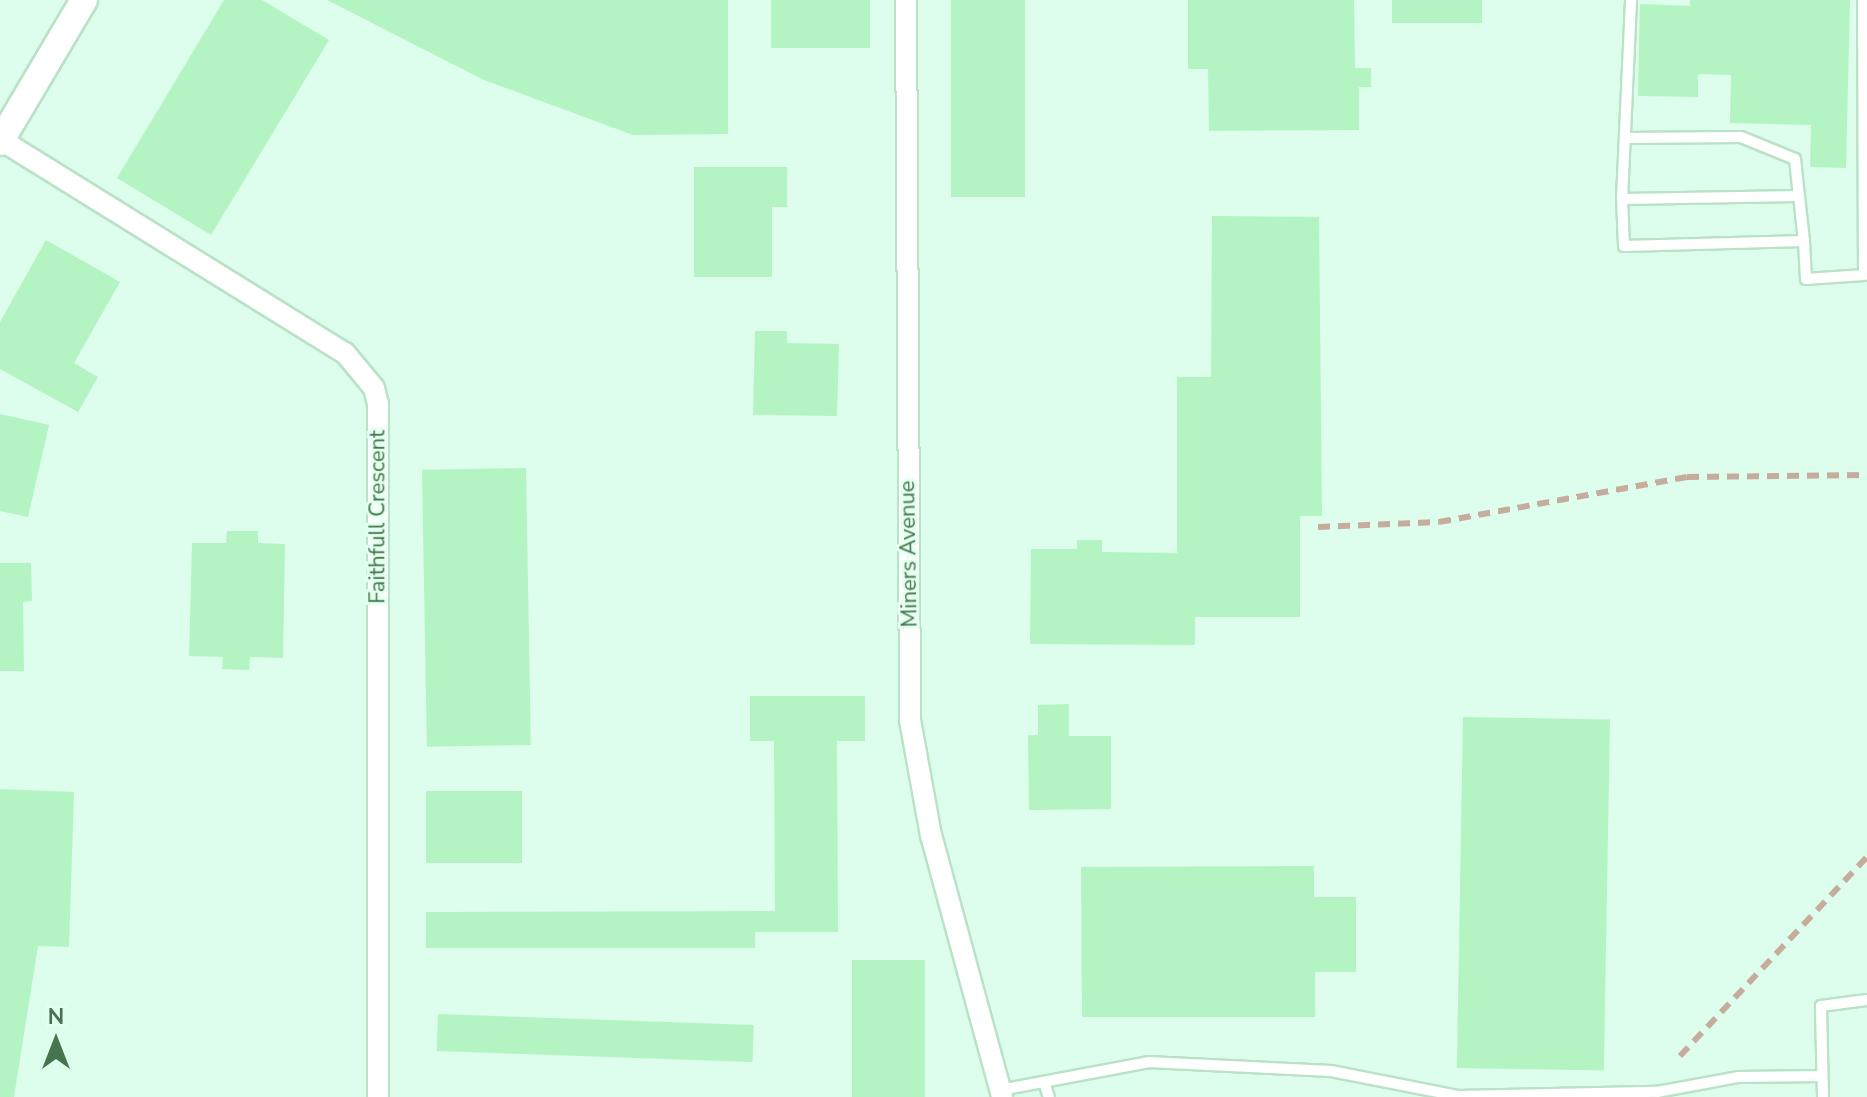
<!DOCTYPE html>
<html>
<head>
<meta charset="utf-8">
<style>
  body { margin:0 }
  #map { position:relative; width:1867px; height:1097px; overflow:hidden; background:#ddfeec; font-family:"Nunito Sans",sans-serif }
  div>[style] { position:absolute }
  .building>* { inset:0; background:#b3f4c2; transform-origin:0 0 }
  .roads { filter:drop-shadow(2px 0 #b9e2c6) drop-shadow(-2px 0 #b9e2c6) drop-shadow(0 2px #b9e2c6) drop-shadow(0 -2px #b9e2c6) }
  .service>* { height:10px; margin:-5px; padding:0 5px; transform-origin:5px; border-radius:5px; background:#fff }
  .minor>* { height:20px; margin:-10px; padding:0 10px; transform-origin:10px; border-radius:10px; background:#fff }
  .tertiary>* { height:26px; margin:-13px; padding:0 13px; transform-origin:13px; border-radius:13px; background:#fff }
  .rail>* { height:6px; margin-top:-3px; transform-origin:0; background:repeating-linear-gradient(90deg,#c6ac9d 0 12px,transparent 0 20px) }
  span { translate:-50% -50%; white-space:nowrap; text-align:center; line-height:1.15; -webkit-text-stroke:6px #e5fff0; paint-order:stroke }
  .street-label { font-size:22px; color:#45744e }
  .north { position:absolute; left:16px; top:1001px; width:80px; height:80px; -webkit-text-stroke:6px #e5fff0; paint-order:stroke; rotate:0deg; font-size:22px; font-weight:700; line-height:32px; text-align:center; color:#45744e }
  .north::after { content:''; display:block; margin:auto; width:28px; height:36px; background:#45744e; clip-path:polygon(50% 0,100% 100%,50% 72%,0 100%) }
</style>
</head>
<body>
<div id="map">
  <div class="building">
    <i style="clip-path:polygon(224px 0,262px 0,329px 40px,211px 235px,117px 178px)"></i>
    <i style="clip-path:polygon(327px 0,728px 0,728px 134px,633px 135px,484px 80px)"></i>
    <i style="left:771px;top:0;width:99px;height:48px"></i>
    <i style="left:951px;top:0;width:74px;height:197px"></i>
    <i style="clip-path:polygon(1188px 0,1354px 0,1355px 68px,1371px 68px,1371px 87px,1359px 87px,1359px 130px,1209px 131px,1208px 69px,1188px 69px)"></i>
    <i style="left:1392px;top:0;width:90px;height:23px"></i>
    <i style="clip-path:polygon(1690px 0,1850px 0,1846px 168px,1810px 167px,1811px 125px,1730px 123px,1731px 75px,1698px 74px,1698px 97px,1638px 96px,1640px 4px,1690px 6px)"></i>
    <i style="clip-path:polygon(694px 167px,787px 167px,787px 207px,772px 207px,772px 277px,694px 277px)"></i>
    <i style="clip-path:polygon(1212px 216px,1319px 217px,1322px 516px,1300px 516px,1300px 617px,1195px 617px,1195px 645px,1030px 644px,1031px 549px,1077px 549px,1077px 540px,1102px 540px,1102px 552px,1177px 553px,1177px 377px,1211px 377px)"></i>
    <i style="clip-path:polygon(46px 240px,120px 282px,74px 363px,98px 377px,78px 412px,0 369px,0 322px)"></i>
    <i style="clip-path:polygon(755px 331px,787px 331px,787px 343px,839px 344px,837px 416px,753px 415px)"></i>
    <i style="clip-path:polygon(0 414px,49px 425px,28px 517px,0 511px)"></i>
    <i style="left:526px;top:468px;width:277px;height:104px;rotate:89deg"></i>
    <i style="clip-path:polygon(227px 531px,258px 531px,258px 543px,285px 544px,283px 658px,250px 657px,249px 670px,222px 669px,223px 657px,189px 656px,192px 543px,226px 543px)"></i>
    <i style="clip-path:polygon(0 563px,31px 563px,32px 601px,23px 602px,24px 671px,0 671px)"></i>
    <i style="clip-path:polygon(750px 696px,865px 696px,865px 741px,837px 741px,838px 932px,755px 932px,755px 948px,426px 948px,426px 912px,775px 911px,774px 741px,750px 741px)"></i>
    <i style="clip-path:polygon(1069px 704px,1069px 736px,1111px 736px,1111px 809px,1029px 810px,1028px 735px,1038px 735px,1038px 705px)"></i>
    <i style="left:1463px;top:717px;width:147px;height:351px;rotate:1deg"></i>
    <i style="clip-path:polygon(0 789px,74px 792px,69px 947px,38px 946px,14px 1097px,0 1097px)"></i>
    <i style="left:426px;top:791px;width:96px;height:72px"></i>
    <i style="clip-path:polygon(1314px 866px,1314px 897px,1356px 897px,1356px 972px,1315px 972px,1315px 1017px,1082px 1017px,1081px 867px)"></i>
    <i style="left:852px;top:960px;width:73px;height:137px"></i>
    <i style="left:438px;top:1014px;width:316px;height:37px;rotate:2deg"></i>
  </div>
  <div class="roads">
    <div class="service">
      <i style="left:1625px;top:138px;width:116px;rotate:-0.5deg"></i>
      <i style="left:1741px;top:137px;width:58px;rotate:22.2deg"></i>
      <i style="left:1795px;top:159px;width:37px;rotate:84deg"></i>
      <i style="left:1622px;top:199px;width:199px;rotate:-87.4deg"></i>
      <i style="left:1804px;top:241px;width:180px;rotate:178.4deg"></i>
      <i style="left:1624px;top:246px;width:47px;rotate:-92.4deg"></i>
      <i style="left:1622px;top:199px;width:177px;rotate:-1deg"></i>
      <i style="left:1799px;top:196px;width:45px;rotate:83.7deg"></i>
      <i style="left:1804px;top:241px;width:38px;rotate:87deg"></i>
      <i style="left:1806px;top:279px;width:58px;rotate:-3.9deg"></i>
      <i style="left:1864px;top:275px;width:275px;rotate:-90.2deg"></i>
      <i style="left:1044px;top:1082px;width:16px;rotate:72deg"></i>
      <i style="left:1000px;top:1090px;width:152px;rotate:-10.6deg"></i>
      <i style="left:1149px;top:1062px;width:182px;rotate:2.8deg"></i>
      <i style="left:1331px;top:1071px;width:129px;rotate:11.1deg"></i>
      <i style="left:1458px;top:1096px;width:199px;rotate:-1.2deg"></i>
      <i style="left:1657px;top:1092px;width:82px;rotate:-10.5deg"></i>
      <i style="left:1738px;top:1077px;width:84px;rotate:-0.7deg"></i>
      <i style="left:1823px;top:1097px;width:91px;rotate:-91.3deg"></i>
      <i style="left:1821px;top:1006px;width:46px;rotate:-7.4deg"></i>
    </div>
    <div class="minor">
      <i style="left:906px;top:0;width:720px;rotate:89.68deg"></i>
      <i style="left:910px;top:720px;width:117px;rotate:79.7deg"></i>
      <i style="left:931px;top:835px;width:271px;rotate:74.8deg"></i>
      <i style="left:1px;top:140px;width:405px;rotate:31.8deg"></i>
      <i style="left:345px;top:353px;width:45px;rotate:50.4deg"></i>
      <i style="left:374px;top:388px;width:16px;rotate:76deg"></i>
      <i style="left:378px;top:404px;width:693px;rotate:90deg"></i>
    </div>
    <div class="tertiary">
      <i style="left:0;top:142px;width:165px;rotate:-59.4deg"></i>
    </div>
  </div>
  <div class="rail">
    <i style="left:1318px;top:527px;width:121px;rotate:-2.4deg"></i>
    <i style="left:1439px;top:522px;width:252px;rotate:-10.3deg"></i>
    <i style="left:1687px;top:477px;width:180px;rotate:-0.6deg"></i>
    <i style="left:1680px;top:1056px;width:273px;rotate:-46.8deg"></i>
  </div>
  <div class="street-label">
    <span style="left:378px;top:517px;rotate:-90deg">Faithfull Crescent</span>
    <span style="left:909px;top:554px;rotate:-91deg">Miners Avenue</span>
  </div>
  <div class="north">N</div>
</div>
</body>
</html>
